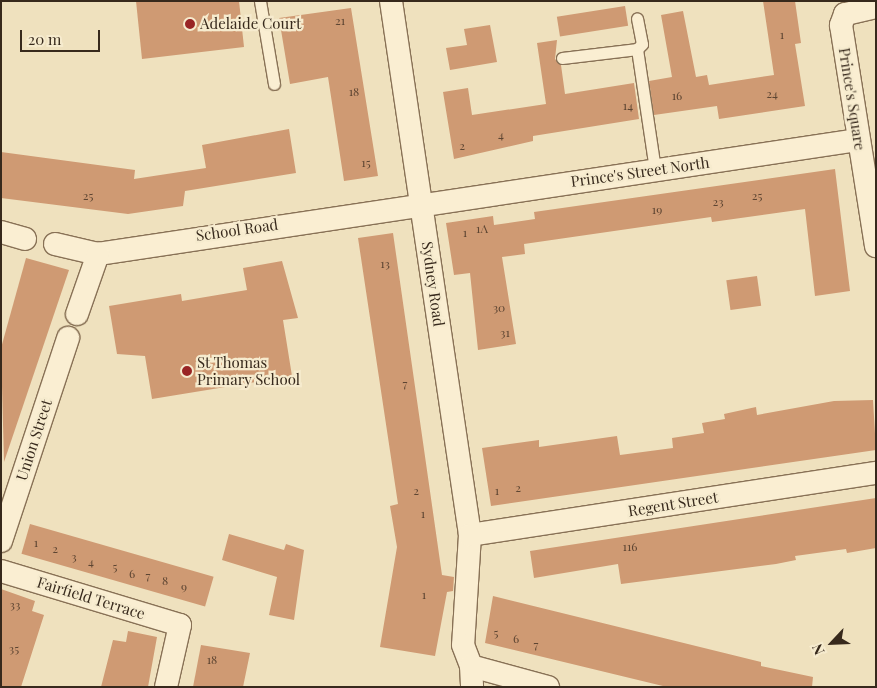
<!DOCTYPE html>
<html>
<head>
<meta charset="utf-8">
<style>
  body { margin:0 }
  #map { position:relative; width:877px; height:688px; overflow:hidden; background:#efe1be; font-family:"Playfair Display",serif }
  div>[style] { position:absolute }
  .building>* { inset:0; background:#cf9a73; transform-origin:0 0 }
  .roads { filter:drop-shadow(1px 0 #887156) drop-shadow(-1px 0 #887156) drop-shadow(0 1px #887156) drop-shadow(0 -1px #887156) }
  .lane>* { height:11px; margin:-5.5px; padding:0 5.5px; transform-origin:5.5px; border-radius:5.5px; background:#faeed2 }
  .street>* { height:22px; margin:-11px; padding:0 11px; transform-origin:11px; border-radius:11px; background:#faeed2 }
  .dots>* { width:14px; height:14px; translate:-50% -50%; box-sizing:border-box; border:2px solid #f6ebce; border-radius:50% }
  span { translate:-50% -50%; white-space:nowrap; text-align:center; line-height:1.15; -webkit-text-stroke:4.5px #f6ebce; paint-order:stroke }
  .number-label { font-size:12px; color:#5d4532 }
  .number-label span { -webkit-text-stroke-width:0 }
  .poi-label { font-size:15px; color:#37291c }
  .left { translate:0 -50%; text-align:left }
  .street-label { font-size:15px; color:#37291c }
  .frame { position:absolute; inset:0; border:2px solid #37291c; pointer-events:none }
  .north { position:absolute; left:807px; top:618px; width:50px; height:50px; -webkit-text-stroke:4px #f6ebce; paint-order:stroke; rotate:245deg; font-size:14px; font-weight:700; line-height:20px; text-align:center; color:#37291c }
  .north::after { content:''; display:block; margin:auto; width:18px; height:22px; background:#37291c; clip-path:polygon(50% 0,100% 100%,50% 72%,0 100%) }
  .scale { position:absolute; left:20px; top:30px; width:80px; height:22px; box-sizing:border-box; border:2px solid #37291c; border-top:0; padding-left:6px; font-size:15px; line-height:18px; white-space:nowrap; color:#37291c; -webkit-text-stroke:4px #f6ebce; paint-order:stroke }
</style>
</head>
<body>
<div id="map">
  <div class="building">
    <i style="clip-path:polygon(136px 1px,239px 1px,244px 47px,142px 59px)"></i>
    <i style="clip-path:polygon(763px 1px,795px 1px,801px 43px,795px 44px,805px 106px,719px 119px,717px 106px,654px 115px,649px 81px,672px 77px,661px 15px,683px 11px,696px 77px,707px 75px,709px 85px,774px 75px)"></i>
    <i style="left:625px;top:6px;width:20px;height:69px;rotate:81deg"></i>
    <i style="clip-path:polygon(351px 8px,378px 176px,344px 181px,328px 77px,290px 84px,279px 18px)"></i>
    <i style="clip-path:polygon(490px 25px,497px 62px,450px 70px,446px 48px,467px 45px,464px 29px)"></i>
    <i style="clip-path:polygon(557px 40px,555px 59px,561px 65px,565px 94px,634px 83px,639px 119px,533px 136px,533px 141px,454px 159px,443px 92px,468px 88px,472px 115px,546px 104px,537px 43px)"></i>
    <i style="clip-path:polygon(289px 129px,296px 173px,185px 191px,183px 206px,128px 214px,1px 198px,1px 152px,135px 170px,134px 179px,206px 168px,202px 145px)"></i>
    <i style="clip-path:polygon(835px 169px,850px 291px,815px 296px,805px 209px,712px 222px,711px 217px,524px 244px,525px 254px,502px 257px,516px 344px,478px 350px,470px 273px,454px 275px,446px 223px,493px 216px,494px 225px,535px 219px,534px 212px)"></i>
    <i style="clip-path:polygon(393px 233px,442px 575px,454px 577px,453px 591px,447px 592px,435px 656px,380px 647px,397px 547px,390px 506px,398px 504px,358px 238px)"></i>
    <i style="clip-path:polygon(26px 258px,69px 270px,4px 462px,1px 348px)"></i>
    <i style="clip-path:polygon(282px 261px,298px 318px,283px 320px,292px 376px,152px 399px,145px 356px,117px 354px,109px 306px,181px 294px,182px 301px,247px 290px,243px 268px)"></i>
    <i style="left:757px;top:276px;width:30px;height:31px;rotate:82deg"></i>
    <i style="clip-path:polygon(873px 400px,876px 450px,491px 506px,482px 448px,539px 440px,539px 447px,617px 436px,620px 455px,673px 448px,672px 438px,704px 433px,702px 423px,725px 419px,724px 414px,756px 407px,757px 415px,834px 401px)"></i>
    <i style="clip-path:polygon(876px 498px,876px 548px,847px 553px,846px 549px,795px 556px,796px 560px,776px 564px,621px 584px,618px 564px,534px 578px,530px 551px)"></i>
    <i style="left:30px;top:524px;width:191px;height:31px;rotate:16deg"></i>
    <i style="clip-path:polygon(229px 534px,284px 550px,286px 544px,304px 550px,294px 620px,269px 615px,277px 577px,222px 560px)"></i>
    <i style="clip-path:polygon(1px 589px,35px 601px,32px 611px,44px 615px,21px 687px,1px 687px)"></i>
    <i style="clip-path:polygon(493px 596px,761px 662px,761px 666px,813px 677px,812px 687px,667px 687px,485px 643px)"></i>
    <i style="clip-path:polygon(128px 631px,157px 637px,148px 687px,101px 687px,113px 640px,126px 642px)"></i>
    <i style="clip-path:polygon(201px 645px,250px 653px,243px 687px,193px 687px)"></i>
  </div>
  <div class="roads">
    <div class="lane">
      <i style="left:260px;top:1px;width:84px;rotate:80.4deg"></i>
      <i style="left:637px;top:49px;width:7px;rotate:-45deg"></i>
      <i style="left:642px;top:44px;width:26px;rotate:-101deg"></i>
      <i style="left:562px;top:58px;width:76px;rotate:-6.8deg"></i>
      <i style="left:637px;top:49px;width:122px;rotate:81.5deg"></i>
    </div>
    <div class="street">
      <i style="left:391px;top:1px;width:540px;rotate:81.58deg"></i>
      <i style="left:470px;top:535px;width:110px;rotate:93.6deg"></i>
      <i style="left:463px;top:645px;width:22px;rotate:69deg"></i>
      <i style="left:471px;top:666px;width:80px;rotate:15.3deg"></i>
      <i style="left:876px;top:7px;width:32px;rotate:167deg"></i>
      <i style="left:845px;top:14px;width:12px;rotate:110deg"></i>
      <i style="left:841px;top:25px;width:224px;rotate:81deg"></i>
      <i style="left:1px;top:232px;width:25px;rotate:16deg"></i>
      <i style="left:55px;top:244px;width:44px;rotate:13.1deg"></i>
      <i style="left:98px;top:254px;width:769px;rotate:-8.53deg"></i>
      <i style="left:77px;top:314px;width:64px;rotate:-70.7deg"></i>
      <i style="left:470px;top:535px;width:411px;rotate:-8.7deg"></i>
      <i style="left:1px;top:541px;width:214px;rotate:-71.7deg"></i>
      <i style="left:1px;top:571px;width:187px;rotate:16.8deg"></i>
      <i style="left:180px;top:625px;width:64px;rotate:102.7deg"></i>
      <i style="left:471px;top:666px;width:21px;rotate:87deg"></i>
    </div>
  </div>
  <div class="dots">
    <i style="left:190px;top:24px;background:#992525"></i>
    <i style="left:187px;top:371px;background:#992525"></i>
  </div>
  <div class="number-label">
    <span style="left:340px;top:21px">21</span>
    <span style="left:782px;top:35px">1</span>
    <span style="left:354px;top:92px">18</span>
    <span style="left:772px;top:94px">24</span>
    <span style="left:677px;top:96px">16</span>
    <span style="left:628px;top:106px">14</span>
    <span style="left:501px;top:135px">4</span>
    <span style="left:462px;top:146px">2</span>
    <span style="left:366px;top:163px">15</span>
    <span style="left:88px;top:196px">25</span>
    <span style="left:757px;top:196px">25</span>
    <span style="left:718px;top:202px">23</span>
    <span style="left:657px;top:210px">19</span>
    <span style="left:482px;top:229px">1A</span>
    <span style="left:465px;top:233px">1</span>
    <span style="left:385px;top:264px">13</span>
    <span style="left:499px;top:308px">30</span>
    <span style="left:505px;top:333px">31</span>
    <span style="left:405px;top:384px">7</span>
    <span style="left:518px;top:488px">2</span>
    <span style="left:416px;top:491px">2</span>
    <span style="left:497px;top:491px">1</span>
    <span style="left:423px;top:514px">1</span>
    <span style="left:36px;top:543px">1</span>
    <span style="left:630px;top:547px">116</span>
    <span style="left:55px;top:549px">2</span>
    <span style="left:74px;top:557px">3</span>
    <span style="left:91px;top:562px">4</span>
    <span style="left:115px;top:567px">5</span>
    <span style="left:132px;top:574px">6</span>
    <span style="left:148px;top:576px">7</span>
    <span style="left:165px;top:581px">8</span>
    <span style="left:184px;top:587px">9</span>
    <span style="left:424px;top:595px">1</span>
    <span style="left:15px;top:605px">33</span>
    <span style="left:496px;top:633px">5</span>
    <span style="left:516px;top:639px">6</span>
    <span style="left:536px;top:645px">7</span>
    <span style="left:14px;top:649px">35</span>
    <span style="left:212px;top:660px">18</span>
  </div>
  <div class="poi-label">
    <span class="left" style="left:200px;top:24px">Adelaide Court</span>
    <span class="left" style="left:197px;top:371px">St Thomas<br>Primary School</span>
  </div>
  <div class="street-label">
    <span style="left:852px;top:99px;rotate:81deg">Prince's Square</span>
    <span style="left:640px;top:172px;rotate:-8deg">Prince's Street North</span>
    <span style="left:237px;top:230px;rotate:-8deg">School Road</span>
    <span style="left:433px;top:284px;rotate:82deg">Sydney Road</span>
    <span style="left:34px;top:440px;rotate:-72deg">Union Street</span>
    <span style="left:673px;top:504px;rotate:-9deg">Regent Street</span>
    <span style="left:91px;top:598px;rotate:17deg">Fairfield Terrace</span>
  </div>
  <div class="frame"></div>
  <div class="north">N</div>
  <div class="scale">20 m</div>
</div>
</body>
</html>
